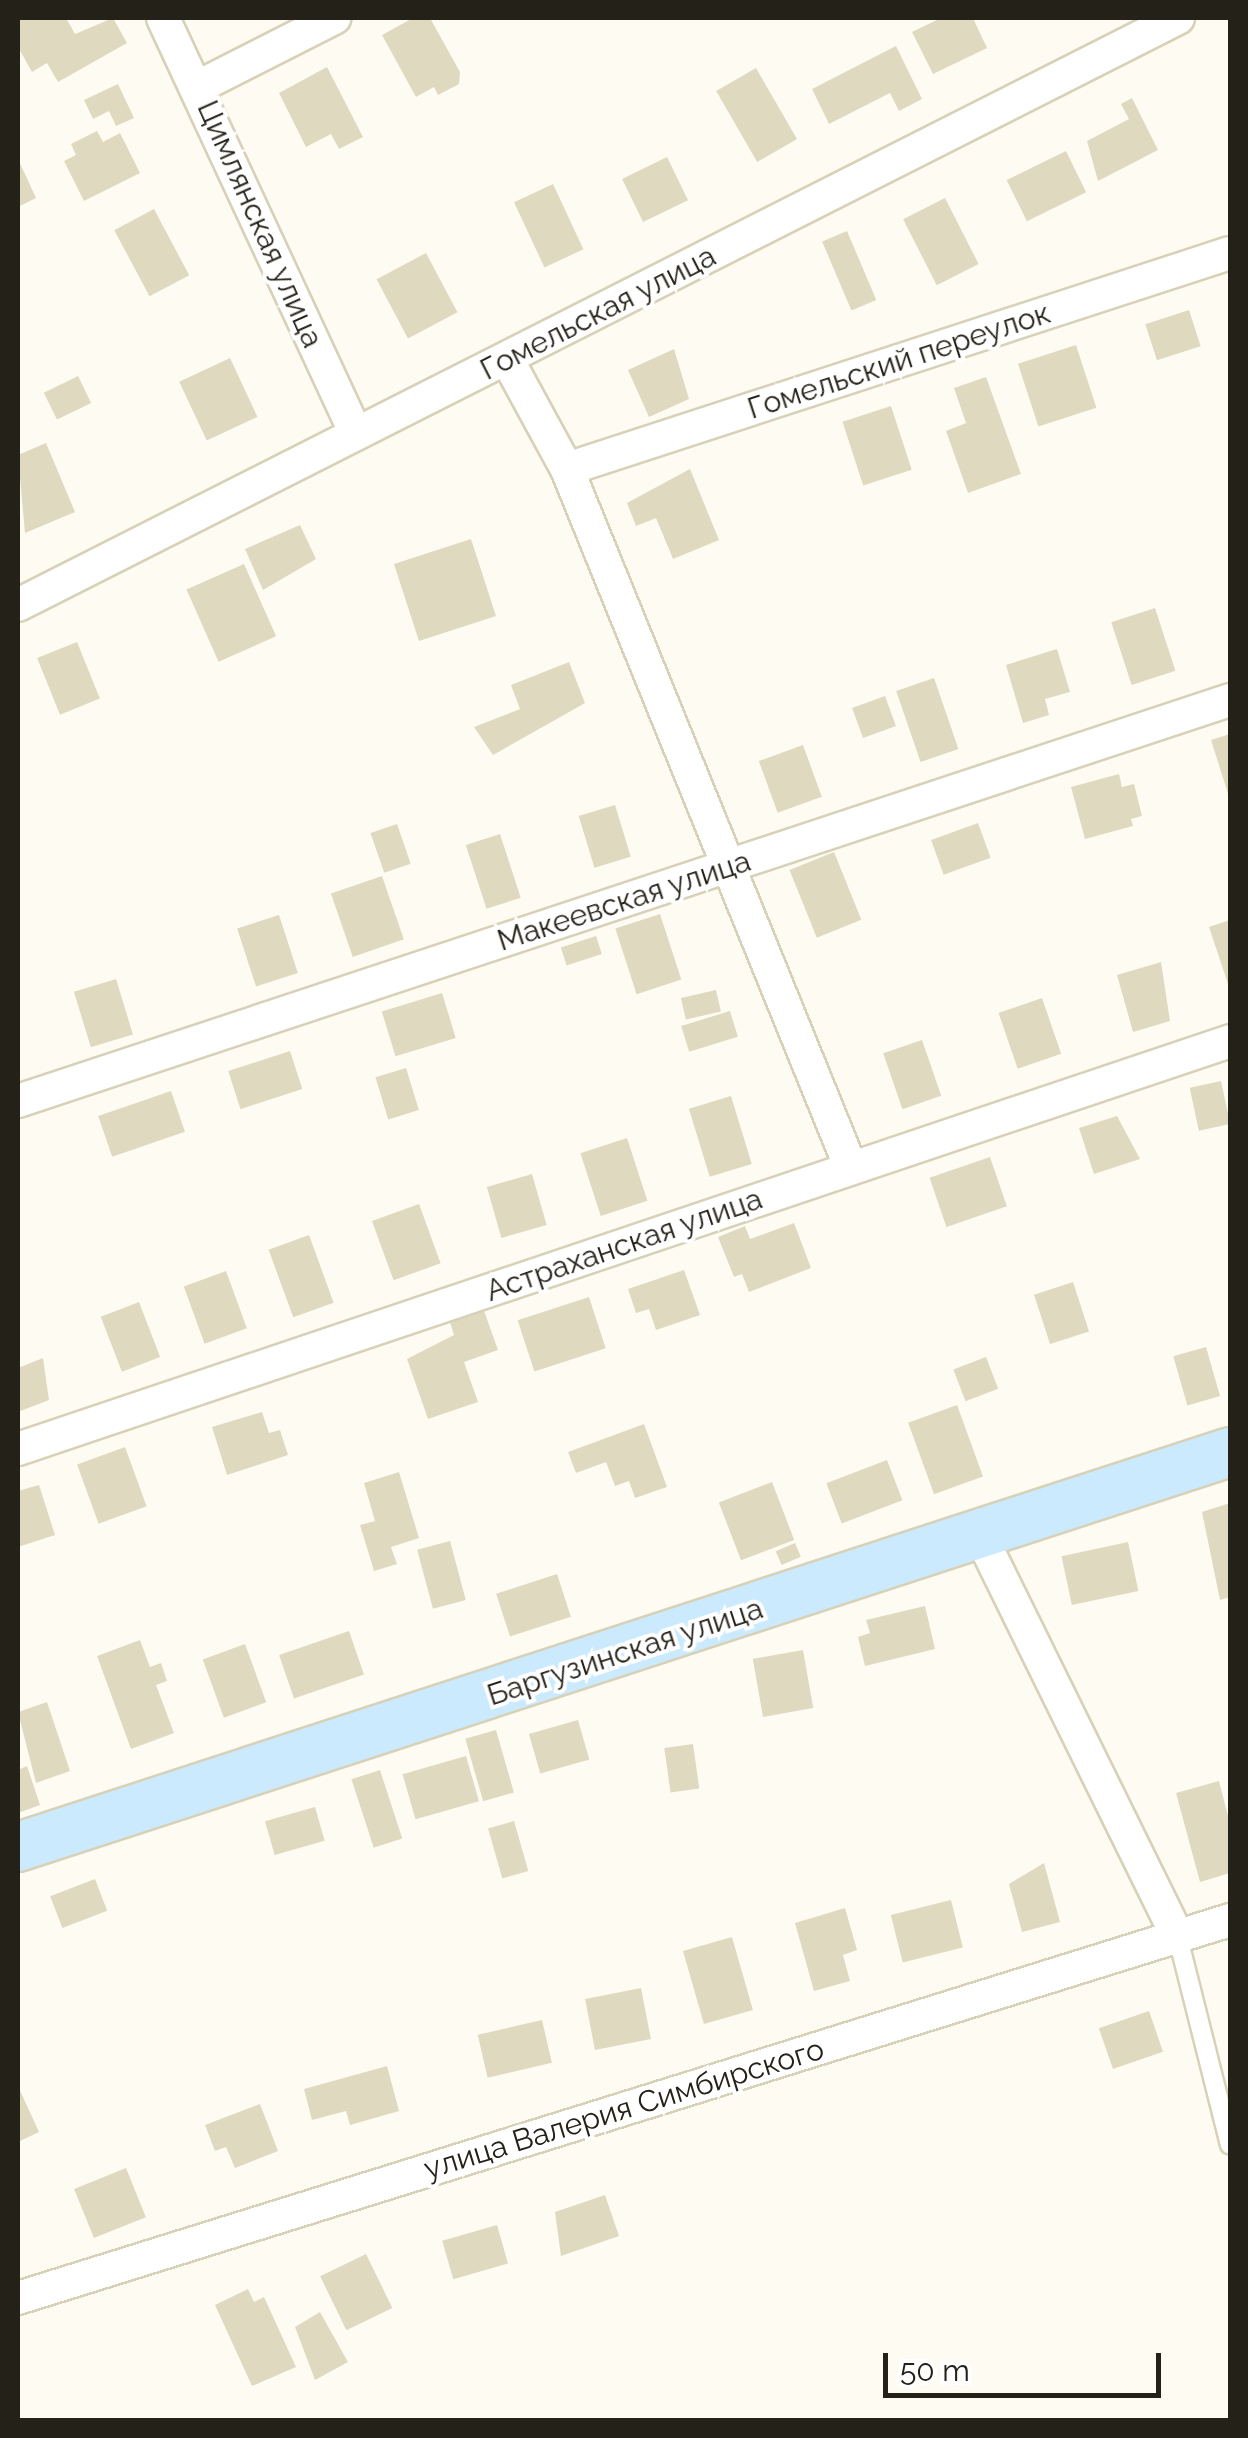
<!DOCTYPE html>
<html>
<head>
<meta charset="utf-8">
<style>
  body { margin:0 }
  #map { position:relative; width:1248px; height:2438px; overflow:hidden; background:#fefcf2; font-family:Raleway,sans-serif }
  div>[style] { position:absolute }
  .building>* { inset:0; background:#dfd9c0; transform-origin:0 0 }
  .roads { filter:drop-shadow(2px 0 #d7d1b8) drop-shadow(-2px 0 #d7d1b8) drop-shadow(0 2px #d7d1b8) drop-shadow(0 -2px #d7d1b8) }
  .lane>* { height:18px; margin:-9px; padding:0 9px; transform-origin:9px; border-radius:9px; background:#fff }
  .street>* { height:32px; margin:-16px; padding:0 16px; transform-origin:16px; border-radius:16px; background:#fff }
  .secondary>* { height:48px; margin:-24px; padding:0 24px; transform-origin:24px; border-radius:24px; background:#cbeafe }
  span { translate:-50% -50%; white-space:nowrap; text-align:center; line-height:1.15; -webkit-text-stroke:8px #fff; paint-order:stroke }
  .street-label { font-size:30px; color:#232118 }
  .frame { position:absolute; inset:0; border:20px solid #232118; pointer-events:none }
  .scale { position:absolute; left:883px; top:2353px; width:278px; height:45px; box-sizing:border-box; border:5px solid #232118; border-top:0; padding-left:12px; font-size:30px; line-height:35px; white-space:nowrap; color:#232118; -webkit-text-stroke:8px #fff; paint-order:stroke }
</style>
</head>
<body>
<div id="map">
  <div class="building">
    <i style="clip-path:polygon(18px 18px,66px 18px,75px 34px,113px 18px,127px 43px,58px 82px,47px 63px,32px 72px,18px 47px)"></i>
    <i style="clip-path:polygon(413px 18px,430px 18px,460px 72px,459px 84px,438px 95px,434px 87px,416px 97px,382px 35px)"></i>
    <i style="clip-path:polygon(941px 18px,973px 18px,987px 48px,933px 74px,912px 32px)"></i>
    <i style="clip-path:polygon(896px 46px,922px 99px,899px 111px,890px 93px,829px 124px,812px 89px)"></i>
    <i style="clip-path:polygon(327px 67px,363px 137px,339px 149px,331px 134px,306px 147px,279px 93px)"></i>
    <i style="left:756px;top:68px;width:82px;height:46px;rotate:60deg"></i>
    <i style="clip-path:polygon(118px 84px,134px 118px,116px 126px,109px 111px,93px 119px,84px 100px)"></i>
    <i style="clip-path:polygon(1132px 98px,1158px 150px,1098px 181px,1087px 141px,1129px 119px,1121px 104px)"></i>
    <i style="clip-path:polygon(97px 131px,103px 142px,120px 133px,140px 173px,84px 201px,64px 161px,76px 155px,71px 144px)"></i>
    <i style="left:1066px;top:151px;width:46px;height:66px;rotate:64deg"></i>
    <i style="left:667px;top:157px;width:48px;height:50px;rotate:64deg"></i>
    <i style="clip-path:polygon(18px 159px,36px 198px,18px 207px)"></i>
    <i style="left:553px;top:184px;width:72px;height:43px;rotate:65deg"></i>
    <i style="left:945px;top:198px;width:74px;height:47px;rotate:63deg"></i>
    <i style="left:154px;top:209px;width:75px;height:45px;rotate:62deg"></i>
    <i style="left:847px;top:231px;width:75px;height:27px;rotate:67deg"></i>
    <i style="left:426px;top:253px;width:67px;height:56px;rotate:62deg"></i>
    <i style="left:1189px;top:310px;width:38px;height:46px;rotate:72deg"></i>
    <i style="left:1076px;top:345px;width:66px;height:61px;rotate:72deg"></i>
    <i style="clip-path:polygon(674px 349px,689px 399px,649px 417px,628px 370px)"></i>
    <i style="left:230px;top:358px;width:65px;height:56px;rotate:65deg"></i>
    <i style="left:78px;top:376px;width:30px;height:38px;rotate:64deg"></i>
    <i style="clip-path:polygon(986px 377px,1021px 474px,968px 493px,946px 431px,966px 423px,954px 388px)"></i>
    <i style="left:891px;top:406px;width:67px;height:51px;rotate:72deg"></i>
    <i style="clip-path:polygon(46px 443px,75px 512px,25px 533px,18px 455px)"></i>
    <i style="clip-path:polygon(690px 469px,719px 540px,673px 559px,656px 518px,636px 526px,627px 503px)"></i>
    <i style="clip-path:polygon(300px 525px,316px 559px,263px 590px,245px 549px)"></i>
    <i style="left:471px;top:539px;width:81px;height:81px;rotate:72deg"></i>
    <i style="left:244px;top:564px;width:79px;height:63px;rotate:66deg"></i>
    <i style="left:1155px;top:608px;width:66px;height:46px;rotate:72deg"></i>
    <i style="left:77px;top:642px;width:61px;height:43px;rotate:68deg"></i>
    <i style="clip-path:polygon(1057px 649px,1070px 692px,1045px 699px,1049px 715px,1023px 723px,1006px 665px)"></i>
    <i style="clip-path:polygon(569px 662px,585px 703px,493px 755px,474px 727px,520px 709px,511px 685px)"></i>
    <i style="left:934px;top:678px;width:75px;height:40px;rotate:71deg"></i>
    <i style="left:885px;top:696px;width:32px;height:35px;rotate:70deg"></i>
    <i style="clip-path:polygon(1230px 734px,1230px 800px,1211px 740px)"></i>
    <i style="left:803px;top:745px;width:55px;height:47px;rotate:70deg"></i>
    <i style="clip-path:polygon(1119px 774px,1122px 787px,1134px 784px,1142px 816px,1131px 819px,1133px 826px,1085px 839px,1071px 787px)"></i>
    <i style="left:615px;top:805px;width:54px;height:38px;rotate:73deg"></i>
    <i style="left:978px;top:823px;width:37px;height:50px;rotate:70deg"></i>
    <i style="left:397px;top:824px;width:42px;height:28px;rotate:71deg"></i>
    <i style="left:500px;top:834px;width:67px;height:36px;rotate:72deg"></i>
    <i style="left:834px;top:852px;width:73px;height:48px;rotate:68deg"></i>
    <i style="left:382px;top:876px;width:67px;height:54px;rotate:71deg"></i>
    <i style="left:660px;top:914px;width:69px;height:47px;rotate:72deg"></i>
    <i style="left:279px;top:915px;width:61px;height:44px;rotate:72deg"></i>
    <i style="clip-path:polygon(1230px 920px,1230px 990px,1209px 927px)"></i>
    <i style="left:596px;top:936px;width:19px;height:37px;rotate:72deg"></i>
    <i style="clip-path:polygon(1161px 962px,1170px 1021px,1133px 1032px,1117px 975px)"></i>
    <i style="left:116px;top:979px;width:58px;height:44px;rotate:73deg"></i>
    <i style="left:716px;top:990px;width:22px;height:36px;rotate:77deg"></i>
    <i style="left:442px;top:993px;width:47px;height:63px;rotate:73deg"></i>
    <i style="left:1042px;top:998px;width:59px;height:46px;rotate:71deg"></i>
    <i style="left:730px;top:1011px;width:27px;height:51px;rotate:73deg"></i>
    <i style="left:922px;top:1040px;width:59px;height:41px;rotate:71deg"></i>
    <i style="left:290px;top:1051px;width:40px;height:65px;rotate:72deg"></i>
    <i style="left:406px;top:1068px;width:44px;height:32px;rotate:73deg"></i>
    <i style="left:1221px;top:1081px;width:44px;height:32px;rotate:78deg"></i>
    <i style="left:171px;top:1091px;width:43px;height:77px;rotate:71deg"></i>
    <i style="left:731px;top:1096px;width:71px;height:44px;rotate:73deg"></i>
    <i style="clip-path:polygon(1117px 1116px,1140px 1159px,1094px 1174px,1079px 1128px)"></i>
    <i style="left:627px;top:1138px;width:66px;height:49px;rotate:72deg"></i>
    <i style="left:990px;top:1157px;width:52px;height:64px;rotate:71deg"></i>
    <i style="left:532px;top:1174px;width:53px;height:47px;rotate:74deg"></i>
    <i style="left:419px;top:1204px;width:63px;height:50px;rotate:70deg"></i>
    <i style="clip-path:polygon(794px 1223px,811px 1268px,749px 1292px,742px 1274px,734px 1277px,718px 1237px,745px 1226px,750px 1239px)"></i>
    <i style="left:309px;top:1235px;width:72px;height:43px;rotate:70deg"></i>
    <i style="clip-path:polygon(684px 1270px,700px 1315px,656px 1330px,649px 1309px,636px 1313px,628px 1289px)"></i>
    <i style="left:226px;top:1271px;width:61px;height:45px;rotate:70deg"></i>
    <i style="left:1073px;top:1282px;width:52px;height:41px;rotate:72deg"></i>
    <i style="left:589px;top:1297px;width:54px;height:75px;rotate:72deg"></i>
    <i style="left:139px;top:1302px;width:59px;height:41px;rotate:69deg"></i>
    <i style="clip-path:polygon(483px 1308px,498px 1350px,464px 1362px,478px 1402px,428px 1419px,407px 1359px,454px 1335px,449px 1319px)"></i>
    <i style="left:1206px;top:1347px;width:51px;height:34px;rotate:74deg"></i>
    <i style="left:986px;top:1357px;width:34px;height:35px;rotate:69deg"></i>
    <i style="clip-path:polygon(43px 1358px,49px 1400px,18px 1412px,18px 1368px)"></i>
    <i style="left:957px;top:1405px;width:76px;height:52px;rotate:70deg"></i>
    <i style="clip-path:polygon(262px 1412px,269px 1433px,280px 1430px,288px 1455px,227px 1475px,212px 1427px)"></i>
    <i style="clip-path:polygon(644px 1424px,667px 1487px,635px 1498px,629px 1481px,615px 1486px,606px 1462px,576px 1473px,568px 1452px)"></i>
    <i style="left:125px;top:1447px;width:63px;height:51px;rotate:70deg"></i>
    <i style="left:887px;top:1460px;width:43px;height:65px;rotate:69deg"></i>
    <i style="clip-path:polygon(399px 1472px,419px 1538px,391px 1547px,397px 1564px,374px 1571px,360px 1525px,375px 1521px,364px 1483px)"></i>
    <i style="left:772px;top:1482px;width:62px;height:57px;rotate:69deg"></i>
    <i style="clip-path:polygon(39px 1485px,55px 1535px,18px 1547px,18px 1491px)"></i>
    <i style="clip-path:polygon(1230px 1503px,1230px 1597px,1220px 1600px,1202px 1512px)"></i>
    <i style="left:450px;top:1541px;width:61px;height:34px;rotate:75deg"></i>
    <i style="left:1128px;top:1542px;width:50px;height:68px;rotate:78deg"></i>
    <i style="left:795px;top:1543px;width:15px;height:21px;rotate:67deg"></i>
    <i style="left:557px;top:1574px;width:45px;height:64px;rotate:72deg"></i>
    <i style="clip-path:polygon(925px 1606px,935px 1649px,865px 1666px,858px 1637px,870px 1633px,866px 1620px)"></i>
    <i style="left:349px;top:1631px;width:46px;height:74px;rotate:71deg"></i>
    <i style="clip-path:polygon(140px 1640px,150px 1667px,161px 1663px,167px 1681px,156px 1685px,174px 1733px,131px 1749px,97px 1656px)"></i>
    <i style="left:245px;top:1644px;width:62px;height:45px;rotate:70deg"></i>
    <i style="left:803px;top:1650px;width:59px;height:51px;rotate:80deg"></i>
    <i style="clip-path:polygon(47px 1702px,70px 1771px,36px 1783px,18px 1712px)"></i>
    <i style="left:578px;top:1720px;width:41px;height:51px;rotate:74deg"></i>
    <i style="left:496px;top:1730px;width:65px;height:32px;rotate:74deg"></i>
    <i style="left:693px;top:1744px;width:45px;height:29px;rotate:82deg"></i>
    <i style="left:466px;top:1756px;width:47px;height:66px;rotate:74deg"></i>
    <i style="clip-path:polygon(27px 1766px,40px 1805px,18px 1813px,18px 1770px)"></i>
    <i style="left:380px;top:1770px;width:72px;height:30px;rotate:72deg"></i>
    <i style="clip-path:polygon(1219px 1781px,1230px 1824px,1230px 1873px,1200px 1882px,1176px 1793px)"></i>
    <i style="left:315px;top:1807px;width:35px;height:52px;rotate:74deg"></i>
    <i style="left:514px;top:1821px;width:52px;height:27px;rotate:74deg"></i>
    <i style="clip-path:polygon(1044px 1863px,1060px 1922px,1022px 1932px,1009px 1884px)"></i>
    <i style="left:95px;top:1879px;width:34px;height:48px;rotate:69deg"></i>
    <i style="left:951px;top:1900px;width:49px;height:62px;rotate:76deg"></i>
    <i style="clip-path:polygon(845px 1908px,857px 1950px,843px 1955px,850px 1981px,814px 1991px,795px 1923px)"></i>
    <i style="left:732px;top:1937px;width:76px;height:51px;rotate:74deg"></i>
    <i style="left:641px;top:1988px;width:52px;height:57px;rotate:79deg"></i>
    <i style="left:1149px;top:2011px;width:43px;height:53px;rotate:71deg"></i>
    <i style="left:542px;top:2020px;width:44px;height:66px;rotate:77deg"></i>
    <i style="clip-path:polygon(387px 2066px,399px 2111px,350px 2125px,346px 2111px,312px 2120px,304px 2089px)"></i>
    <i style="clip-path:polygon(18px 2086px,39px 2132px,18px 2142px)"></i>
    <i style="clip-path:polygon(260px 2104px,278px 2151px,235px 2168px,226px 2147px,215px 2151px,205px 2125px)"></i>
    <i style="left:126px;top:2168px;width:53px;height:56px;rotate:68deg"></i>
    <i style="clip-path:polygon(605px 2195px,619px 2236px,561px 2256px,555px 2212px)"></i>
    <i style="left:497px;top:2225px;width:40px;height:57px;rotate:74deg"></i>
    <i style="left:366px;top:2254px;width:60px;height:51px;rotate:64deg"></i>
    <i style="clip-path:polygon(248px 2289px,254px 2302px,264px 2297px,296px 2367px,252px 2386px,215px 2305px)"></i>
    <i style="clip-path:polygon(320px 2312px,348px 2362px,315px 2380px,295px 2327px)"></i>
  </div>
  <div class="roads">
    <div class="lane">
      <i style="left:1178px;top:1938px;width:213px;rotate:75.9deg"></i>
    </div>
    <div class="street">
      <i style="left:163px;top:18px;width:456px;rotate:65.1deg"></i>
      <i style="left:198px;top:87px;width:153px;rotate:-26.9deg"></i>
      <i style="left:508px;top:361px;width:123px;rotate:61.4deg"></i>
      <i style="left:567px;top:469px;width:754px;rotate:67.89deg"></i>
      <i style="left:567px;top:469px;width:697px;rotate:-18.05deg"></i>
      <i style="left:18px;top:605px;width:1300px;rotate:-26.84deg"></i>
      <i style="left:18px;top:1101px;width:1277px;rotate:-18.31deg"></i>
      <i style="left:18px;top:1449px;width:1279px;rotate:-18.6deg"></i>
      <i style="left:980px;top:1535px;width:449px;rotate:63.8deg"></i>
      <i style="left:18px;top:2298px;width:1270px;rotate:-17.32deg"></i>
    </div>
    <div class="secondary">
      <i style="left:18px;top:1847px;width:1275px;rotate:-18.05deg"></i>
    </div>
  </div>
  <div class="street-label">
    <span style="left:260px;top:224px;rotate:66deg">Цимлянская улица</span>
    <span style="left:598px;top:313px;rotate:-27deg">Гомельская улица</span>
    <span style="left:899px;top:361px;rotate:-18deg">Гомельский переулок</span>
    <span style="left:624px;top:901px;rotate:-18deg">Макеевская улица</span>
    <span style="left:624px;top:1245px;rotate:-19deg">Астраханская улица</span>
    <span style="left:625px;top:1652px;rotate:-18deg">Баргузинская улица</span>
    <span style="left:624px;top:2109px;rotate:-17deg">улица Валерия Симбирского</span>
  </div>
  <div class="frame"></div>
  <div class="scale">50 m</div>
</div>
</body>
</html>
